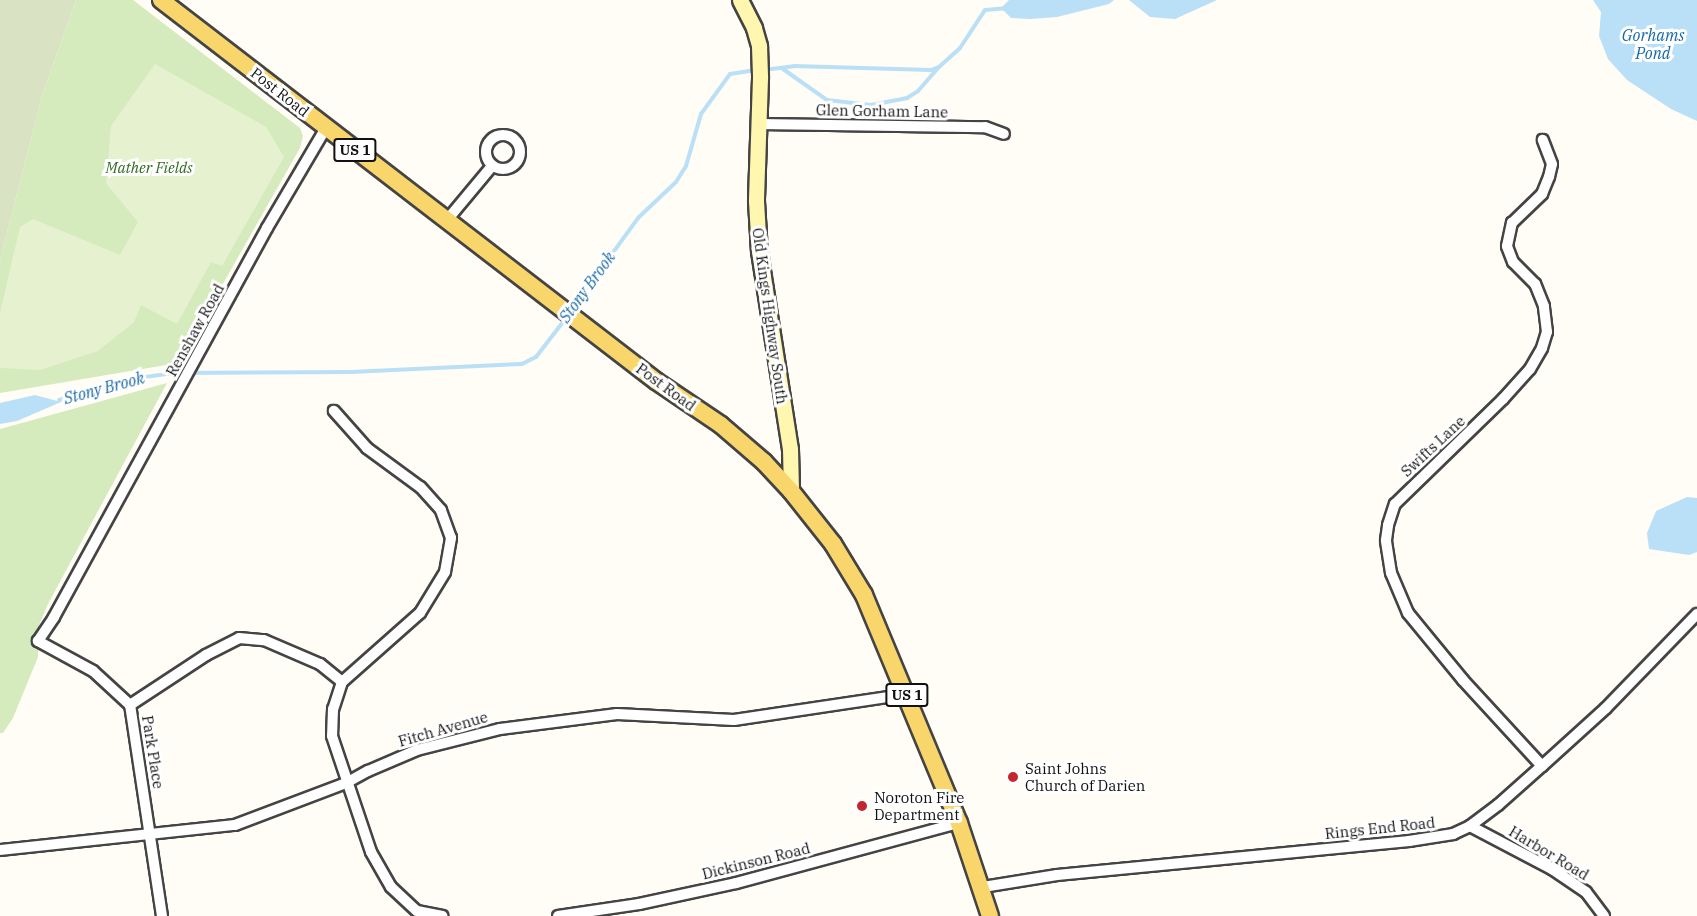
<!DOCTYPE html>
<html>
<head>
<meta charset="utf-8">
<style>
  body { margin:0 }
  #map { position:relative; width:1697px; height:916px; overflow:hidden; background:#fffdf5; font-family:"IBM Plex Serif",serif }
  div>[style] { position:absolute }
  .green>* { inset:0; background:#d5ebbd }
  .cemetery>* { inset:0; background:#d9e3c4 }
  .pitch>* { inset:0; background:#e6f2cf }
  .water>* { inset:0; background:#b9e0f7 }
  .stream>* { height:4px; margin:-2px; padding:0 2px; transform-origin:2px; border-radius:2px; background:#b9e0f7 }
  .roads { filter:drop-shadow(2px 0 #444) drop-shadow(-2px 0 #444) drop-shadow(0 2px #444) drop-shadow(0 -2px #444) }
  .street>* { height:10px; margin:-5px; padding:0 5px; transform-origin:5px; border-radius:5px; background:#fff }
  .street>.ring { margin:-5px; padding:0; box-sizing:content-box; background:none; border:10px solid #fff; border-radius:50% }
  .secondary>* { height:15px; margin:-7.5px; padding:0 7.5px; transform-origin:7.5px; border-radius:7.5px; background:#fff6b0 }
  .primary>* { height:16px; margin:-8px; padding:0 8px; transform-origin:8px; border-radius:8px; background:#f9d66b }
  .dots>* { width:16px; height:16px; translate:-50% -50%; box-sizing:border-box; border:3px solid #fff; border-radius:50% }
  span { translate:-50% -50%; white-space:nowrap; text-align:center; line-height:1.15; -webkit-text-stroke:6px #fff; paint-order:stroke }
  .shield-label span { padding:2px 4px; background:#fff; border:2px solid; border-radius:4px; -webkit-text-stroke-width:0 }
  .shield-label { font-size:14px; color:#111; font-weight:700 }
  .street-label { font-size:15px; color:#111 }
  .park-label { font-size:15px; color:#2f6b1f; font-style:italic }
  .poi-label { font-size:15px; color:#111 }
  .left { translate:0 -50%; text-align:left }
  .water-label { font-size:16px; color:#1768a6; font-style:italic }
</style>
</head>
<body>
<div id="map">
  <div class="green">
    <i style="clip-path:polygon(76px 0,133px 0,300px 128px,303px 136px,300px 148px,178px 363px,0 393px,0 260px,42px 96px)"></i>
    <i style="clip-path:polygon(167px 383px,48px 604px,39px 625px,38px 657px,13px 718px,3px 733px,0 733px,0 429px)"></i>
  </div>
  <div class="cemetery">
    <i style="clip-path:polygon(0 0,76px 0,42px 96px,0 260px)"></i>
  </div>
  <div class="pitch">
    <i style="clip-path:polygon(155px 64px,266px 127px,284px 157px,222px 266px,211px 262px,177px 324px,141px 305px,134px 322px,98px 351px,40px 370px,0 368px,0 313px,20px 227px,33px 219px,120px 255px,138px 222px,106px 183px,111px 126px)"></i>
  </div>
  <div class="water">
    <i style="clip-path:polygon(1009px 0,1114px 0,1109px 4px,1057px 17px,1030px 19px,1011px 18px,1001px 8px)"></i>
    <i style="clip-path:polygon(1129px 0,1217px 0,1175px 19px,1150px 17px)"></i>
    <i style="clip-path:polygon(1593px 0,1697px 0,1697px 121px,1671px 109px,1627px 80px,1608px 59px,1599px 36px,1601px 12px)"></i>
    <i style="clip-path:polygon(35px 395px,61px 402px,17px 421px,0 424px,0 403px)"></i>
    <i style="clip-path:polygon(1687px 497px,1697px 498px,1697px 552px,1689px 555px,1649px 549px,1647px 533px,1656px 511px)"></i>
  </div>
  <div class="stream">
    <i style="left:783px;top:69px;width:54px;rotate:35.2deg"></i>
    <i style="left:827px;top:100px;width:44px;rotate:6.5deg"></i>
    <i style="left:871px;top:105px;width:37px;rotate:-11deg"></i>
    <i style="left:907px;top:98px;width:13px;rotate:-32deg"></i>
    <i style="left:918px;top:91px;width:30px;rotate:-49deg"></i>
    <i style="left:763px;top:70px;width:31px;rotate:-7deg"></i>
    <i style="left:794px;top:66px;width:137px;rotate:1.7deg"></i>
    <i style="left:931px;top:70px;width:9px;rotate:-21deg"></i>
    <i style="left:939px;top:67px;width:28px;rotate:-42deg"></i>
    <i style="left:960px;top:48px;width:45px;rotate:-56.7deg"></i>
    <i style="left:985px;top:10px;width:21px;rotate:-5deg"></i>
    <i style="left:572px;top:309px;width:112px;rotate:-54deg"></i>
    <i style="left:638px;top:218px;width:52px;rotate:-43.5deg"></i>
    <i style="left:676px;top:182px;width:19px;rotate:-58deg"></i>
    <i style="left:686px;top:166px;width:54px;rotate:-73.9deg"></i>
    <i style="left:701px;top:114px;width:49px;rotate:-54.1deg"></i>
    <i style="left:730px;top:74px;width:26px;rotate:-9deg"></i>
    <i style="left:59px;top:400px;width:82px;rotate:-15.6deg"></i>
    <i style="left:138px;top:378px;width:35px;rotate:-8deg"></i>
    <i style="left:173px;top:373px;width:178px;rotate:-0.3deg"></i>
    <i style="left:351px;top:372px;width:171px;rotate:-2.7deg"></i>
    <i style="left:522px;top:364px;width:16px;rotate:-27deg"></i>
    <i style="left:536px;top:357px;width:49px;rotate:-52.4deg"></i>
  </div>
  <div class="roads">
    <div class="street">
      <i style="left:759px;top:124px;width:226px;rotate:0.8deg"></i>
      <i style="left:985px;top:127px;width:20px;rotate:20deg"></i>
      <i class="ring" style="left:486px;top:135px;width:24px;height:24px"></i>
      <i style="left:447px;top:220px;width:70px;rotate:-50.2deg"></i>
      <i style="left:342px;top:682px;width:28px;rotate:108deg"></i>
      <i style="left:333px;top:709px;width:27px;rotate:92deg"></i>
      <i style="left:332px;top:736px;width:122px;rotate:71.4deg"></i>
      <i style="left:371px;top:852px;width:40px;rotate:60.3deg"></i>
      <i style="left:391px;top:887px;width:35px;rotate:43deg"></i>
      <i style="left:417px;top:911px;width:26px;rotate:11deg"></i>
      <i style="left:130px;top:705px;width:91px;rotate:-33.3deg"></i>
      <i style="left:206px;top:655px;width:37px;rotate:-27deg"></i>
      <i style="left:239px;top:638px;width:25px;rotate:5deg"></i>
      <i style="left:264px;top:640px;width:61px;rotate:23.2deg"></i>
      <i style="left:320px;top:664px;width:28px;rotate:39deg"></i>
      <i style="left:342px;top:682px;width:104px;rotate:-41.5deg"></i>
      <i style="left:420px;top:613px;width:48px;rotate:-58.6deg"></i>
      <i style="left:445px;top:572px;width:35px;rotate:-80deg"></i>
      <i style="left:451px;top:538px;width:30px;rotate:-110deg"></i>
      <i style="left:441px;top:510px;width:31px;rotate:-132deg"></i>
      <i style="left:420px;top:487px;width:66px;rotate:-143.7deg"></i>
      <i style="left:367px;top:448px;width:50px;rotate:-131.7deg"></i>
      <i style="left:1542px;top:766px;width:117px;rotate:-132.6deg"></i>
      <i style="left:1463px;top:680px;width:87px;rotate:-129.4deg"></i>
      <i style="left:1408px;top:613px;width:43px;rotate:-113deg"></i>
      <i style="left:1391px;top:573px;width:33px;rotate:-99deg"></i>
      <i style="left:1386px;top:540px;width:15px;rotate:-82deg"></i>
      <i style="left:1388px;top:525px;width:22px;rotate:-72deg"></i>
      <i style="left:1395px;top:504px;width:151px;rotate:-44.2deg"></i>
      <i style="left:1503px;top:399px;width:40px;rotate:-48deg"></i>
      <i style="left:1530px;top:369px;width:24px;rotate:-60deg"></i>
      <i style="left:1542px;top:348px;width:17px;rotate:-73deg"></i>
      <i style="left:1547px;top:332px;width:26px;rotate:-97deg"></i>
      <i style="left:1544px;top:306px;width:24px;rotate:-112deg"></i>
      <i style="left:1535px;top:284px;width:31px;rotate:-135deg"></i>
      <i style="left:1513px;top:262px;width:17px;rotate:-111deg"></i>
      <i style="left:1507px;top:246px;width:24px;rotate:-78deg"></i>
      <i style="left:1512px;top:223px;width:42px;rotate:-44deg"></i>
      <i style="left:1542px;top:194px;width:18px;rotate:-68deg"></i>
      <i style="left:1549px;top:177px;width:13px;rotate:-77deg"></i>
      <i style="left:1552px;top:164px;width:26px;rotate:-111deg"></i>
      <i style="left:1470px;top:826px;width:93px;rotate:27.7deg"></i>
      <i style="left:1552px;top:869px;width:41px;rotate:34.1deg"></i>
      <i style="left:1586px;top:892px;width:30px;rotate:53deg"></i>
      <i style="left:0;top:850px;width:236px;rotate:-6.1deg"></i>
      <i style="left:235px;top:825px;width:119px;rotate:-20.7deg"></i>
      <i style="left:346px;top:783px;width:25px;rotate:-29deg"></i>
      <i style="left:368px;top:771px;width:53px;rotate:-23.2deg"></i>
      <i style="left:417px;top:750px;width:86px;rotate:-14.2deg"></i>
      <i style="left:500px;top:729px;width:118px;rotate:-7.3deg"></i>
      <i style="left:617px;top:714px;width:117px;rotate:2.9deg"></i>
      <i style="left:734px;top:720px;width:175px;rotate:-8.5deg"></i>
      <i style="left:983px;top:887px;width:75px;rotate:-9.2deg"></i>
      <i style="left:1057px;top:875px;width:354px;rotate:-5.5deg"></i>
      <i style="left:1409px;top:841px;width:45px;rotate:-9deg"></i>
      <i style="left:1453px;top:834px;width:19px;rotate:-25deg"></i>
      <i style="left:1470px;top:826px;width:35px;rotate:-37deg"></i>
      <i style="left:1498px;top:805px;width:59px;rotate:-41.6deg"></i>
      <i style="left:1542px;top:766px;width:86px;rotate:-42.2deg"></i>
      <i style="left:1606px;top:708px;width:131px;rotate:-45.9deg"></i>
      <i style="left:162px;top:916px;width:213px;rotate:-98.6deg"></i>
      <i style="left:130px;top:705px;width:50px;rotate:-137.4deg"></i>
      <i style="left:93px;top:671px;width:63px;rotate:-151.4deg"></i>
      <i style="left:38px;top:641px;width:29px;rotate:-56deg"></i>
      <i style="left:54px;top:617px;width:443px;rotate:-61.3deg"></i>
      <i style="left:267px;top:228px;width:116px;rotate:-59.5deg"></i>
      <i style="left:558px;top:916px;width:82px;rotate:-8.4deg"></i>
      <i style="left:639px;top:904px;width:99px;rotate:-12.2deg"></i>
      <i style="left:736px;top:883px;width:231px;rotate:-15.1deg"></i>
    </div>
    <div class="secondary">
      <i style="left:740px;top:0;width:31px;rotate:63deg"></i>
      <i style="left:754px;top:28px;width:19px;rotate:74deg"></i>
      <i style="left:759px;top:46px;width:32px;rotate:88deg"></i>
      <i style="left:760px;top:78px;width:123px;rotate:91.9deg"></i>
      <i style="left:756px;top:201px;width:50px;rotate:86.6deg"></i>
      <i style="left:759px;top:251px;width:200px;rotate:81.1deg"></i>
      <i style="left:790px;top:449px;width:42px;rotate:88.6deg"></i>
    </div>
    <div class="primary">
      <i style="left:161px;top:0;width:625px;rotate:37.59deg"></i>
      <i style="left:656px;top:381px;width:78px;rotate:34.1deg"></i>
      <i style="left:721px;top:425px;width:57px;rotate:40.7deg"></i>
      <i style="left:764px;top:462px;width:40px;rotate:47deg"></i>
      <i style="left:791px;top:491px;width:68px;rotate:51.6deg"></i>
      <i style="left:833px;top:544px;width:60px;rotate:58.7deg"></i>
      <i style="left:864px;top:595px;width:247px;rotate:67.4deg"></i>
      <i style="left:959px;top:823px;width:98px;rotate:71.6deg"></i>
    </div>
  </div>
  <div class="dots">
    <i style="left:1013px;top:777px;background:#c4262e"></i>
    <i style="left:862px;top:806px;background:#c4262e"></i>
  </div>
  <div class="shield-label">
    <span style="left:355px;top:150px">US 1</span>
    <span style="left:907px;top:695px">US 1</span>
  </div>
  <div class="street-label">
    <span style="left:280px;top:92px;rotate:38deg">Post Road</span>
    <span style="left:882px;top:111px;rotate:1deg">Glen Gorham Lane</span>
    <span style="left:770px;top:316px;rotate:82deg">Old Kings Highway South</span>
    <span style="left:195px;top:330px;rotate:-61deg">Renshaw Road</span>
    <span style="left:666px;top:387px;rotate:36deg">Post Road</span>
    <span style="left:1433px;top:446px;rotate:-43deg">Swifts Lane</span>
    <span style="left:443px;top:729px;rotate:-16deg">Fitch Avenue</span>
    <span style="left:153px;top:752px;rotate:81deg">Park Place</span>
    <span style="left:1380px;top:828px;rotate:-6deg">Rings End Road</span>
    <span style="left:1549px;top:853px;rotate:31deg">Harbor Road</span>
    <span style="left:756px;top:861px;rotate:-14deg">Dickinson Road</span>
  </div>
  <div class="park-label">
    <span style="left:149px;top:168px">Mather Fields</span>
  </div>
  <div class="poi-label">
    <span class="left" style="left:1025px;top:777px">Saint Johns<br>Church of Darien</span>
    <span class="left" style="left:874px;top:806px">Noroton Fire<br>Department</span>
  </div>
  <div class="water-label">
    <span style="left:1653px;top:44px">Gorhams<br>Pond</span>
    <span style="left:587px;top:287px;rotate:-54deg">Stony Brook</span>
    <span style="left:104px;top:388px;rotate:-15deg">Stony Brook</span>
  </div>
</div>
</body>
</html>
